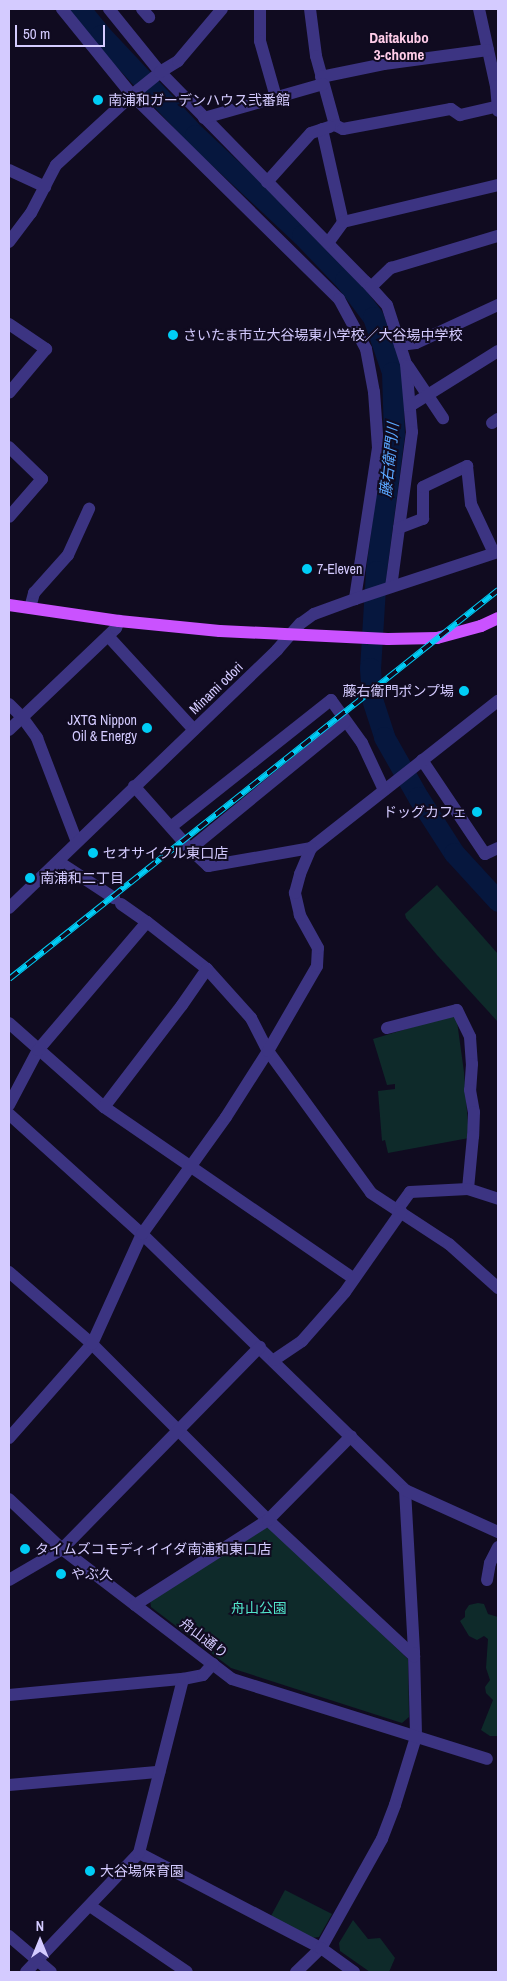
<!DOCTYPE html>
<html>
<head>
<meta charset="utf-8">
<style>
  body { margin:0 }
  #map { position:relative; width:507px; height:1981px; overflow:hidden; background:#100b20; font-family:"Archivo Narrow","Noto Sans JP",sans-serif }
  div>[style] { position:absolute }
  .green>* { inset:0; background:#0e2a2a }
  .river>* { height:21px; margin:-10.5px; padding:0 10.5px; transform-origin:10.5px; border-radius:10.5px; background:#06173e }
  .minor>* { height:12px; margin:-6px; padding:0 6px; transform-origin:6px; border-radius:6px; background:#3c3482 }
  .major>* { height:12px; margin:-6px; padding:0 6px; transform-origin:6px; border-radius:6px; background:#ca52ff }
  .rail>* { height:5.5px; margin-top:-2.75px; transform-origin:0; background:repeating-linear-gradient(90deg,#100b20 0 11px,#00cdf6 0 22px); box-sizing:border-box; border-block:1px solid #00cdf6 }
  .dots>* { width:14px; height:14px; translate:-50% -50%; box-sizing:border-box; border:2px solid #100b20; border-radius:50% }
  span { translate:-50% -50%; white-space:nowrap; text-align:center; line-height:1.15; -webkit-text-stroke:4px #100b20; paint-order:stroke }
  .poi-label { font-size:14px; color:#d4cbff }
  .left { translate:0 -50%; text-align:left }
  .right { translate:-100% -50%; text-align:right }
  .street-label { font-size:14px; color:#d4cbff }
  .park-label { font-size:14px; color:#51e5ca }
  .neighbourhood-label { font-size:15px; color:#ffcde9; font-weight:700 }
  .water-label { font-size:15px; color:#59a7ff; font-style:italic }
  .frame { position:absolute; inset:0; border:10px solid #d4cbff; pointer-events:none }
  .north { position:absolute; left:15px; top:1916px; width:50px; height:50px; -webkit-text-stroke:4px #100b20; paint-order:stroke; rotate:0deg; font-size:14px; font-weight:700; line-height:20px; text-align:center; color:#d4cbff }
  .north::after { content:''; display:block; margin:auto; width:18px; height:22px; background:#d4cbff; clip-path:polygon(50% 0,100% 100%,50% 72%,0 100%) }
  .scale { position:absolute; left:15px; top:25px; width:90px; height:22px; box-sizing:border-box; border:2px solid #d4cbff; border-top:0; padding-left:6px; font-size:15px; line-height:18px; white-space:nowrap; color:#d4cbff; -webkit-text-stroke:4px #100b20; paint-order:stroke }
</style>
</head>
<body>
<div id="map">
  <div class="green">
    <i style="clip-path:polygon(437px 885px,498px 954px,498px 1022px,437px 955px,406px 918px,405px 914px)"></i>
    <i style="clip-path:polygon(456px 1014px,464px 1072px,469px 1138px,388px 1153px,385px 1140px,382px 1141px,378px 1091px,395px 1089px,395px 1084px,387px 1085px,373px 1039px)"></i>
    <i style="clip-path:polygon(262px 1528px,271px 1528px,408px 1659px,409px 1717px,402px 1723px,231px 1668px,151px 1607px,150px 1599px)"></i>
    <i style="clip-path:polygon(478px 1603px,484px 1604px,488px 1614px,498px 1617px,498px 1736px,490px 1736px,481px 1730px,493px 1700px,486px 1693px,485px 1687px,490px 1680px,486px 1668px,488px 1639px,484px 1636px,477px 1640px,469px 1636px,460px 1621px,465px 1617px,465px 1611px,469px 1605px)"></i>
    <i style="clip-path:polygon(285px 1890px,332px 1914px,319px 1937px,311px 1938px,271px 1916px)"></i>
    <i style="clip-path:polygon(353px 1920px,368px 1939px,380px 1938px,395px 1958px,389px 1972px,370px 1972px,340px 1951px,339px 1943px)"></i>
  </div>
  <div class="river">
    <i style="left:80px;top:9px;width:33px;rotate:51deg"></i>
    <i style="left:101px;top:35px;width:137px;rotate:46.8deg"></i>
    <i style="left:195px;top:135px;width:146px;rotate:43.1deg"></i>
    <i style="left:302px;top:235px;width:62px;rotate:46.3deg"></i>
    <i style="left:345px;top:280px;width:46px;rotate:52.9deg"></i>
    <i style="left:373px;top:317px;width:58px;rotate:70.9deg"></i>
    <i style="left:392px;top:372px;width:62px;rotate:88.2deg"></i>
    <i style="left:394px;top:434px;width:138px;rotate:97.5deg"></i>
    <i style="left:376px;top:571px;width:97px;rotate:93.5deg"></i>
    <i style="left:370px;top:668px;width:31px;rotate:86deg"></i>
    <i style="left:372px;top:699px;width:40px;rotate:72deg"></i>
    <i style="left:384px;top:737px;width:69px;rotate:60.5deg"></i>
    <i style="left:418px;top:797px;width:67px;rotate:57.3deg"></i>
    <i style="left:454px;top:853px;width:65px;rotate:47.5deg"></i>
  </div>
  <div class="minor">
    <i style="left:62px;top:9px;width:111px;rotate:50.9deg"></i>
    <i style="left:132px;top:95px;width:291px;rotate:44.6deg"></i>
    <i style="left:339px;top:299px;width:57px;rotate:61.6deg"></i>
    <i style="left:366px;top:349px;width:44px;rotate:79.5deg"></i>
    <i style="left:374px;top:392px;width:56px;rotate:85.9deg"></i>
    <i style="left:378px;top:448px;width:153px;rotate:98.7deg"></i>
    <i style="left:109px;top:9px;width:81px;rotate:51deg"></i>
    <i style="left:160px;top:72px;width:294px;rotate:45.6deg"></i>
    <i style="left:366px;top:282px;width:31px;rotate:48deg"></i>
    <i style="left:387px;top:305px;width:62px;rotate:72.1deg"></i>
    <i style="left:406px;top:364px;width:68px;rotate:85deg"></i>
    <i style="left:412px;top:432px;width:156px;rotate:97.7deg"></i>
    <i style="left:142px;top:9px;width:11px;rotate:49deg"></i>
    <i style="left:260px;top:9px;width:32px;rotate:90deg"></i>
    <i style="left:260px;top:41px;width:58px;rotate:74.1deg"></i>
    <i style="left:310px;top:9px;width:47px;rotate:82.7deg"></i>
    <i style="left:316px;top:56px;width:72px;rotate:74.6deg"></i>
    <i style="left:335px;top:125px;width:9px;rotate:27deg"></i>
    <i style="left:343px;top:129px;width:110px;rotate:-10.5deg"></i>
    <i style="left:451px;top:109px;width:11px;rotate:34deg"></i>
    <i style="left:460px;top:115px;width:39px;rotate:-13deg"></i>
    <i style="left:479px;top:9px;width:79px;rotate:77.6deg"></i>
    <i style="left:496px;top:86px;width:25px;rotate:85deg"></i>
    <i style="left:321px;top:77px;width:64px;rotate:-11.7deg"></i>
    <i style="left:384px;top:64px;width:105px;rotate:-7.7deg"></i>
    <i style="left:204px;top:118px;width:124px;rotate:-15.9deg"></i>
    <i style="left:322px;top:129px;width:95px;rotate:77.3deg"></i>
    <i style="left:9px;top:170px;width:40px;rotate:25deg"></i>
    <i style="left:267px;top:182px;width:66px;rotate:-48.1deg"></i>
    <i style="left:311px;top:133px;width:20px;rotate:-18deg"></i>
    <i style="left:9px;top:242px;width:36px;rotate:-53deg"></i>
    <i style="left:31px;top:213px;width:54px;rotate:-62.5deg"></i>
    <i style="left:56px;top:165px;width:103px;rotate:-42.6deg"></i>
    <i style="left:132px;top:95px;width:36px;rotate:-39deg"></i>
    <i style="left:160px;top:72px;width:21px;rotate:-31deg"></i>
    <i style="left:178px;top:61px;width:68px;rotate:-49.8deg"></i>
    <i style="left:328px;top:243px;width:26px;rotate:-54deg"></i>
    <i style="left:343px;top:222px;width:159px;rotate:-13.4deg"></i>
    <i style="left:371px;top:287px;width:28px;rotate:-44deg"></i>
    <i style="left:391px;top:268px;width:112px;rotate:-16.7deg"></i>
    <i style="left:9px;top:324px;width:45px;rotate:34deg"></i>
    <i style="left:46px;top:349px;width:57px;rotate:130.1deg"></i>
    <i style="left:400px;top:345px;width:16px;rotate:-7deg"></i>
    <i style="left:416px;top:343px;width:90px;rotate:-24.9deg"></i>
    <i style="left:408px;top:366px;width:63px;rotate:56.1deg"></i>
    <i style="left:410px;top:406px;width:104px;rotate:-32deg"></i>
    <i style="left:492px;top:423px;width:7px;rotate:-34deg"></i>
    <i style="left:9px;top:447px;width:46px;rotate:44.1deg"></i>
    <i style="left:42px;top:479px;width:50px;rotate:131deg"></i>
    <i style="left:399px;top:528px;width:26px;rotate:-21deg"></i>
    <i style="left:423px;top:519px;width:32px;rotate:-90deg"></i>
    <i style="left:423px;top:487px;width:49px;rotate:-25.5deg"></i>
    <i style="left:467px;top:466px;width:38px;rotate:84deg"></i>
    <i style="left:471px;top:504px;width:54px;rotate:64.9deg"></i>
    <i style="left:30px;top:608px;width:16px;rotate:-75deg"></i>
    <i style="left:34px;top:593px;width:51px;rotate:-48.2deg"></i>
    <i style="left:68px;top:555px;width:51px;rotate:-65.5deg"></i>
    <i style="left:108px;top:636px;width:127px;rotate:47.5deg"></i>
    <i style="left:9px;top:704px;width:18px;rotate:45deg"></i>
    <i style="left:22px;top:717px;width:26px;rotate:54deg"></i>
    <i style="left:37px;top:738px;width:111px;rotate:69deg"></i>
    <i style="left:9px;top:730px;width:148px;rotate:-43.6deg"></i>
    <i style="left:116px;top:628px;width:8px;rotate:-67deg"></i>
    <i style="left:422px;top:760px;width:113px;rotate:56.2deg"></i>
    <i style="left:485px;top:854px;width:14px;rotate:-25deg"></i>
    <i style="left:134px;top:786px;width:84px;rotate:48.4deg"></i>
    <i style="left:190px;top:849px;width:25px;rotate:43deg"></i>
    <i style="left:208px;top:866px;width:105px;rotate:-9.9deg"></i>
    <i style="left:311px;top:848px;width:238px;rotate:-38.2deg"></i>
    <i style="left:172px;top:826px;width:203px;rotate:-38.4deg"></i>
    <i style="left:331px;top:700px;width:53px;rotate:54.2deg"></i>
    <i style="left:362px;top:743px;width:52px;rotate:64.9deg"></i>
    <i style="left:190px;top:849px;width:200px;rotate:-39.3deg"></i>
    <i style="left:59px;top:862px;width:66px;rotate:33.2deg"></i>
    <i style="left:121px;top:904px;width:32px;rotate:35deg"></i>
    <i style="left:147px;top:922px;width:76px;rotate:38.1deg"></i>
    <i style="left:207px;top:969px;width:66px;rotate:48.1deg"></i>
    <i style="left:251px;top:1018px;width:37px;rotate:63deg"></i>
    <i style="left:268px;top:1051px;width:175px;rotate:54deg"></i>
    <i style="left:371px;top:1193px;width:93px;rotate:33.2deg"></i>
    <i style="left:449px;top:1244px;width:66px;rotate:41.9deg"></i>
    <i style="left:9px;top:908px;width:372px;rotate:-43.9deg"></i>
    <i style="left:277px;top:650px;width:35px;rotate:-49deg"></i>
    <i style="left:300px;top:624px;width:17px;rotate:-36deg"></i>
    <i style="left:314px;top:614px;width:44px;rotate:-20.1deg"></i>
    <i style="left:355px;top:599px;width:151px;rotate:-18.2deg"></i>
    <i style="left:9px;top:1023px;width:127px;rotate:41.5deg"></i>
    <i style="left:104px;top:1107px;width:303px;rotate:34.5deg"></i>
    <i style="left:387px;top:1028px;width:72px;rotate:-14.4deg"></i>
    <i style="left:457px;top:1010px;width:30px;rotate:64deg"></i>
    <i style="left:470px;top:1037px;width:27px;rotate:86deg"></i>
    <i style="left:472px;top:1064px;width:26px;rotate:94deg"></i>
    <i style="left:470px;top:1090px;width:22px;rotate:80deg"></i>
    <i style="left:474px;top:1112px;width:24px;rotate:92deg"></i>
    <i style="left:473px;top:1136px;width:53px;rotate:95.4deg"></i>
    <i style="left:9px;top:1105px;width:62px;rotate:-62.2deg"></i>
    <i style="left:38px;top:1050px;width:168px;rotate:-49.6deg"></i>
    <i style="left:104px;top:1107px;width:128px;rotate:-52.6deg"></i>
    <i style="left:182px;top:1005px;width:44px;rotate:-55.2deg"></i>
    <i style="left:9px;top:1114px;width:179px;rotate:42.1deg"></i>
    <i style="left:142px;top:1234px;width:367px;rotate:44.2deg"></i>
    <i style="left:405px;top:1490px;width:163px;rotate:86.8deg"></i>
    <i style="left:414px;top:1653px;width:84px;rotate:88.6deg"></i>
    <i style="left:416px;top:1737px;width:71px;rotate:107.2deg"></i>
    <i style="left:395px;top:1805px;width:36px;rotate:111deg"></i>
    <i style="left:382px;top:1839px;width:125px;rotate:119.2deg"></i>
    <i style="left:321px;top:1948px;width:35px;rotate:136deg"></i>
    <i style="left:397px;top:1210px;width:22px;rotate:-54deg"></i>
    <i style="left:410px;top:1192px;width:58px;rotate:-3deg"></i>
    <i style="left:468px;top:1189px;width:32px;rotate:18deg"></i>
    <i style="left:9px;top:1272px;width:110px;rotate:40.9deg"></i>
    <i style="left:92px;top:1344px;width:249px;rotate:45deg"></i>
    <i style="left:268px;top:1520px;width:200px;rotate:43deg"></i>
    <i style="left:274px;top:1360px;width:34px;rotate:-34deg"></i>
    <i style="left:302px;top:1341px;width:65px;rotate:-48.7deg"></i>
    <i style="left:345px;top:1292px;width:98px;rotate:-55deg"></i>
    <i style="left:9px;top:1438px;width:125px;rotate:-48.6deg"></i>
    <i style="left:92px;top:1344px;width:121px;rotate:-65.6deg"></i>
    <i style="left:142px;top:1234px;width:144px;rotate:-54.3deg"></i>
    <i style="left:226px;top:1117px;width:78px;rotate:-57.5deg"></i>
    <i style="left:268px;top:1051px;width:98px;rotate:-60deg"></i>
    <i style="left:317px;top:966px;width:18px;rotate:-87deg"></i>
    <i style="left:318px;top:948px;width:38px;rotate:-119deg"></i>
    <i style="left:300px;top:915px;width:23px;rotate:-103deg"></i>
    <i style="left:295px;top:893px;width:20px;rotate:-75deg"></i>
    <i style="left:300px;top:874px;width:28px;rotate:-67deg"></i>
    <i style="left:405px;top:1490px;width:102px;rotate:24.3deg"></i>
    <i style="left:9px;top:1499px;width:73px;rotate:43.3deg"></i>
    <i style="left:62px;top:1549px;width:214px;rotate:37.4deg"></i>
    <i style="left:232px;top:1679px;width:267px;rotate:17.4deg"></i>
    <i style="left:9px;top:1580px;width:61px;rotate:-30.3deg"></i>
    <i style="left:62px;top:1549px;width:283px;rotate:-45.6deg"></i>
    <i style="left:487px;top:1580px;width:17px;rotate:-80deg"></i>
    <i style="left:490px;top:1563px;width:18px;rotate:-63deg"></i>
    <i style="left:135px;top:1605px;width:158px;rotate:-32.6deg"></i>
    <i style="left:268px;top:1520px;width:118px;rotate:-45.3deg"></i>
    <i style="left:9px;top:1695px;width:175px;rotate:-5.3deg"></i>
    <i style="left:183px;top:1679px;width:20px;rotate:-11deg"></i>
    <i style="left:203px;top:1675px;width:15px;rotate:-48deg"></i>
    <i style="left:9px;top:1785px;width:151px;rotate:-5deg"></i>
    <i style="left:139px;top:1853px;width:205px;rotate:27.6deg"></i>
    <i style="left:321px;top:1948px;width:41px;rotate:36deg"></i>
    <i style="left:90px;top:1906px;width:117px;rotate:34.2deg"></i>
    <i style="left:9px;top:1936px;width:55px;rotate:40.6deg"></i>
    <i style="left:26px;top:1972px;width:164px;rotate:-46.5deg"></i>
    <i style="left:139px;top:1853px;width:179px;rotate:-75.8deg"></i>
  </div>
  <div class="major">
    <i style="left:9px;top:605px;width:111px;rotate:8.3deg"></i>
    <i style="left:119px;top:621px;width:101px;rotate:5.7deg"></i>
    <i style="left:220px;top:631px;width:168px;rotate:2.7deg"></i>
    <i style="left:388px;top:639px;width:49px;rotate:-1.2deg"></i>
    <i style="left:437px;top:638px;width:46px;rotate:-15.3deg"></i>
    <i style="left:481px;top:626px;width:19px;rotate:-25deg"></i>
  </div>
  <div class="rail">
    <i style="left:9px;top:979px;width:625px;rotate:-38.5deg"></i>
  </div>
  <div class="dots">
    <i style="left:98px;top:100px;background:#00cdf6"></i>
    <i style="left:173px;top:335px;background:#00cdf6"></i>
    <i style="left:307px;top:569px;background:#00cdf6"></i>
    <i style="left:464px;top:691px;background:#00cdf6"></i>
    <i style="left:147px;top:728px;background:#00cdf6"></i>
    <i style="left:477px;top:812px;background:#00cdf6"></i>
    <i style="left:93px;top:853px;background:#00cdf6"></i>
    <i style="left:30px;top:878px;background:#00cdf6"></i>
    <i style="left:25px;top:1549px;background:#00cdf6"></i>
    <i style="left:61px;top:1574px;background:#00cdf6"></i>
    <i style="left:90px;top:1871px;background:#00cdf6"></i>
  </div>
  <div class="poi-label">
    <span class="left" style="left:108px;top:100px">南浦和ガーデンハウス弐番館</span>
    <span class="left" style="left:183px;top:335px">さいたま市立大谷場東小学校／大谷場中学校</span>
    <span class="left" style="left:317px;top:569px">7-Eleven</span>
    <span class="right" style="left:454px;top:691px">藤右衛門ポンプ場</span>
    <span class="right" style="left:137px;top:728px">JXTG Nippon<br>Oil &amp; Energy</span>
    <span class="right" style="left:467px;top:812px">ドッグカフェ</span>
    <span class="left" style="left:103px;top:853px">セオサイクル東口店</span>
    <span class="left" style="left:40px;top:878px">南浦和二丁目</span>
    <span class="left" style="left:35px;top:1549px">タイムズコモディイイダ南浦和東口店</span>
    <span class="left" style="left:71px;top:1574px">やぶ久</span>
    <span class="left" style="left:100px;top:1871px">大谷場保育園</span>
  </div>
  <div class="street-label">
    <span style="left:216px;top:688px;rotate:-44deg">Minami odori</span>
    <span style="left:204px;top:1638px;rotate:37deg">舟山通り</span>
  </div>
  <div class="park-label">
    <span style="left:259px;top:1608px">舟山公園</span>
  </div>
  <div class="neighbourhood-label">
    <span style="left:399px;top:46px">Daitakubo<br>3-chome</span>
  </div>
  <div class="water-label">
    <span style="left:389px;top:460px;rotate:-84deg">藤右衛門川</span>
  </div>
  <div class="frame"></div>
  <div class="north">N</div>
  <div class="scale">50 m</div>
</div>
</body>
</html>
